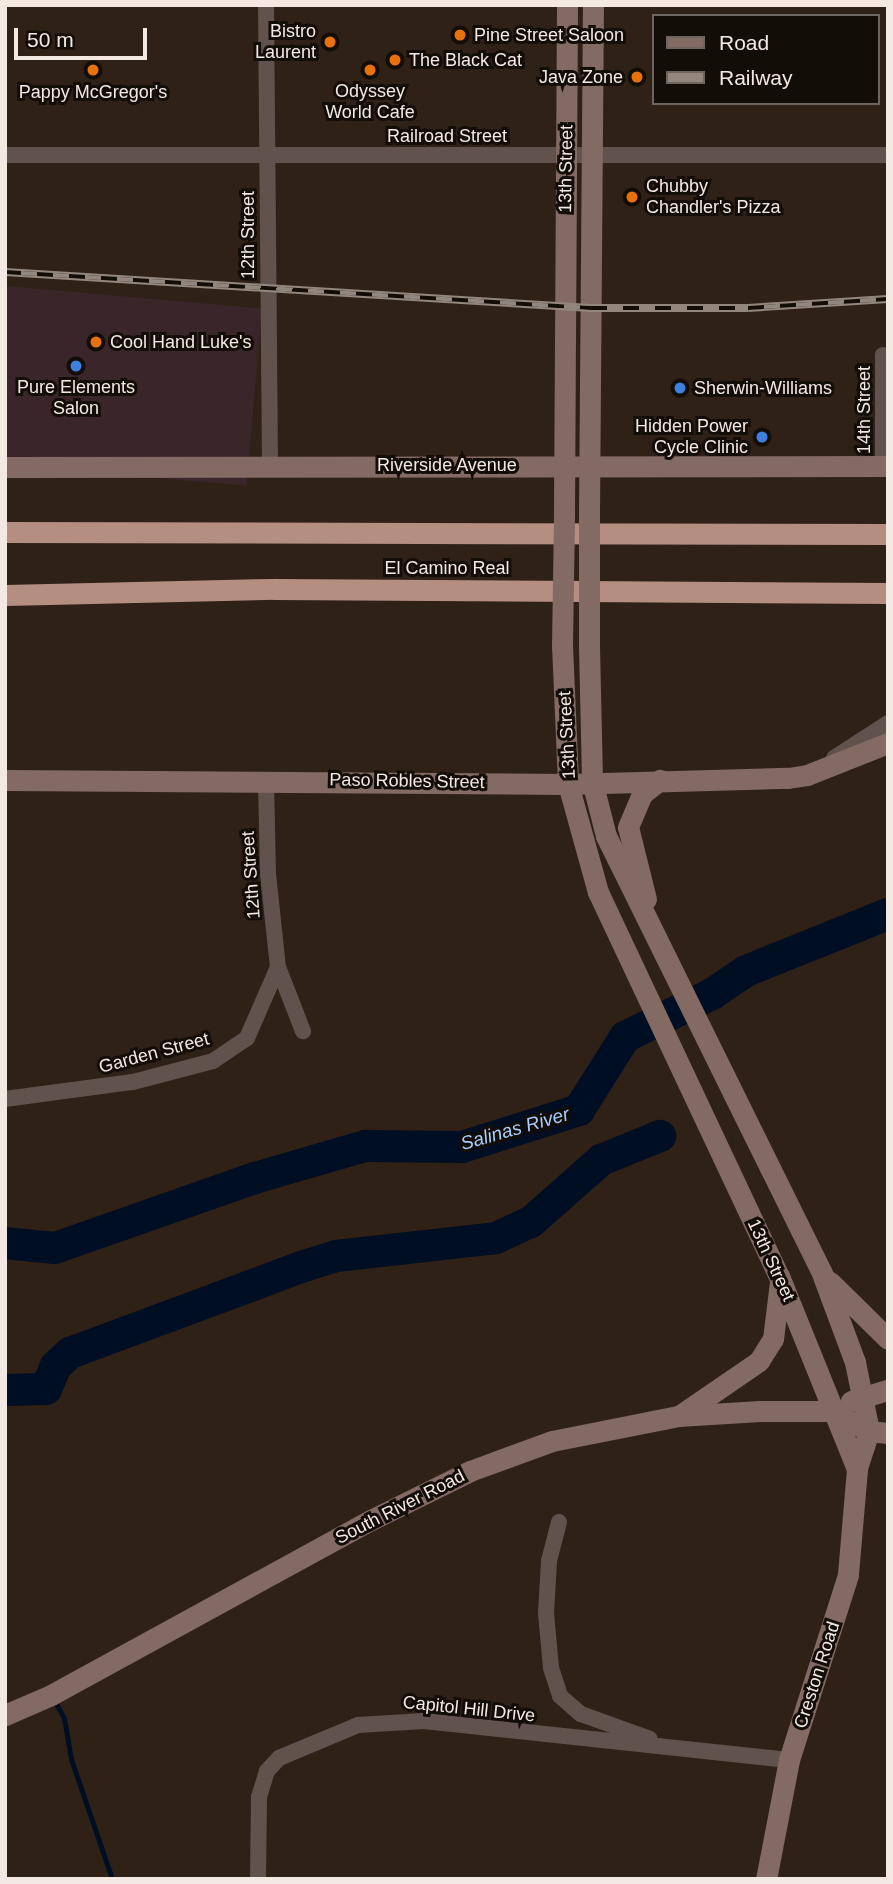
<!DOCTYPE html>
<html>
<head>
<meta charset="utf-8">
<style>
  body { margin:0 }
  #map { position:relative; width:893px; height:1884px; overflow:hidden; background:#302117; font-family:Helvetica,sans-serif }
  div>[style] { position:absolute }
  .commercial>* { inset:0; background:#3a262a; transform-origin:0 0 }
  .stream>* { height:5px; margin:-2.5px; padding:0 2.5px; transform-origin:2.5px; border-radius:2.5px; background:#000e23 }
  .river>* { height:32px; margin:-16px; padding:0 16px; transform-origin:16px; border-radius:16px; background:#000e23 }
  .street>* { height:16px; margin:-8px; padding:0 8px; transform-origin:8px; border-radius:8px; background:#62524d }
  .secondary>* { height:21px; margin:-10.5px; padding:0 10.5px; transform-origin:10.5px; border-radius:10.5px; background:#836a62 }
  .highway>* { height:21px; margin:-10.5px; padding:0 10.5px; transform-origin:10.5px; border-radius:10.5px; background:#b58e82 }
  .rail>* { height:8px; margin-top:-4px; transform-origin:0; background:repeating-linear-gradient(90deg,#130d08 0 16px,#93867d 0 32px); box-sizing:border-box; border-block:2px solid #93867d }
  .secondary-bridge>* { height:21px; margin:-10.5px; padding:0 10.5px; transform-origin:10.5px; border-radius:10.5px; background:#836a62 }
  .dots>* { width:19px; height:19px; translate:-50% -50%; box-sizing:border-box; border:4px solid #130d08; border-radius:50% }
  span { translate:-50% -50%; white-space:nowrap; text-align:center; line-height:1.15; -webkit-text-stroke:6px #130d08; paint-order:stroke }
  .poi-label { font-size:18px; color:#f4e9e2 }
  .right { translate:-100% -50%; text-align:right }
  .left { translate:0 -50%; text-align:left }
  .street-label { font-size:18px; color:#f4e9e2 }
  .water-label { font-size:19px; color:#a5ccfd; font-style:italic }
  .frame { position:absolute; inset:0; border:7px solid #f4e9e2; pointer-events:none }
  .legend { position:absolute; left:652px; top:14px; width:228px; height:91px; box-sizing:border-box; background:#130d08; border:2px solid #6d655f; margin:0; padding:9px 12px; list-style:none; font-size:21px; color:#f4e9e2 }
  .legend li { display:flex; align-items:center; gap:14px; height:35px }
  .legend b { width:35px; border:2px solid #6d655f }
  .scale { position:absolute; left:14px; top:28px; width:133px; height:32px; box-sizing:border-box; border:4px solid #f4e9e2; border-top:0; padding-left:9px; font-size:21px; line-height:24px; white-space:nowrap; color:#f4e9e2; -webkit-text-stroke:5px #130d08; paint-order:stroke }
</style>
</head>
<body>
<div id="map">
  <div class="commercial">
    <i style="left:5px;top:286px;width:258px;height:178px;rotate:5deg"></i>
  </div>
  <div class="stream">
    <i style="left:54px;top:1700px;width:21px;rotate:61deg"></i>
    <i style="left:64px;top:1718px;width:42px;rotate:80.3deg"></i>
    <i style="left:71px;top:1759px;width:127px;rotate:71.1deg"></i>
  </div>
  <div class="river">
    <i style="left:5px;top:1243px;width:50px;rotate:5.7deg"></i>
    <i style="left:55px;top:1248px;width:212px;rotate:-19.3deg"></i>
    <i style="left:255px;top:1178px;width:115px;rotate:-16.2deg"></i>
    <i style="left:365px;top:1146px;width:97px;rotate:0.6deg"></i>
    <i style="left:462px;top:1147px;width:123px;rotate:-17.5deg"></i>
    <i style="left:579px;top:1110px;width:86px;rotate:-57.8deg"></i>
    <i style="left:625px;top:1037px;width:97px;rotate:-26.3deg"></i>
    <i style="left:712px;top:994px;width:41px;rotate:-34.1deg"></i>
    <i style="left:746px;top:971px;width:153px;rotate:-21.9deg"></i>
    <i style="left:5px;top:1390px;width:41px;rotate:-1.4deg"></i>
    <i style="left:46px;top:1389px;width:25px;rotate:-67deg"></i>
    <i style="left:56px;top:1366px;width:19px;rotate:-43deg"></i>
    <i style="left:70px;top:1353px;width:250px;rotate:-20.4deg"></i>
    <i style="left:304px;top:1266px;width:34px;rotate:-17deg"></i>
    <i style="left:336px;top:1256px;width:161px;rotate:-6.4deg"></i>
    <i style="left:496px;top:1238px;width:38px;rotate:-25deg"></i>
    <i style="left:531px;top:1222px;width:94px;rotate:-41.5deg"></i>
    <i style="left:601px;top:1160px;width:64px;rotate:-22.1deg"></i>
  </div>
  <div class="street">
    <i style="left:266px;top:5px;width:461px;rotate:89.5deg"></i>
    <i style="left:5px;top:155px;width:883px"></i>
    <i style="left:883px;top:355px;width:111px;rotate:90deg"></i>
    <i style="left:834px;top:758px;width:64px;rotate:-32.9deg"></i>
    <i style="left:266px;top:780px;width:94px;rotate:88.8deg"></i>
    <i style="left:268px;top:874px;width:94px;rotate:83.9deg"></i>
    <i style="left:278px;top:967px;width:69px;rotate:68.7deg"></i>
    <i style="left:5px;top:1099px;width:129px;rotate:-7.6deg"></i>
    <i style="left:133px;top:1082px;width:83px;rotate:-14.7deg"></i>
    <i style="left:213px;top:1061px;width:41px;rotate:-34.1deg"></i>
    <i style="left:247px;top:1038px;width:77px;rotate:-66.4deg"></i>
    <i style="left:559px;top:1522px;width:40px;rotate:104.4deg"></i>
    <i style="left:549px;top:1561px;width:52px;rotate:93.3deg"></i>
    <i style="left:546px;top:1613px;width:55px;rotate:84.8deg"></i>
    <i style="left:551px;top:1668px;width:29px;rotate:72deg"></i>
    <i style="left:560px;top:1696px;width:28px;rotate:41deg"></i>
    <i style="left:581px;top:1714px;width:73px;rotate:19.9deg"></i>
    <i style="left:258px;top:1879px;width:82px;rotate:-89.3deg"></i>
    <i style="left:259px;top:1797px;width:27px;rotate:-73deg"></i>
    <i style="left:267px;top:1771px;width:18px;rotate:-47deg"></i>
    <i style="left:279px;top:1758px;width:86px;rotate:-22.7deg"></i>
    <i style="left:358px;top:1725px;width:66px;rotate:-3.5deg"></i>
    <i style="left:424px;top:1721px;width:367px;rotate:6.1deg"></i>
  </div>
  <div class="secondary">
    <i style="left:5px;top:467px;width:883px;rotate:-0.06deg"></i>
    <i style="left:564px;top:512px;width:507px;rotate:-89.66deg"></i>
    <i style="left:589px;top:512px;width:507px;rotate:-89.55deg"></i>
    <i style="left:562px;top:645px;width:139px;rotate:87.5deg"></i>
    <i style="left:568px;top:784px;width:112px;rotate:74.5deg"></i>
    <i style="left:598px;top:892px;width:425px;rotate:64.8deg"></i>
    <i style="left:779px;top:1276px;width:208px;rotate:68deg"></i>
    <i style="left:589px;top:647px;width:134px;rotate:88.7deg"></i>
    <i style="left:592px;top:781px;width:57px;rotate:75.7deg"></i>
    <i style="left:606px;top:836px;width:491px;rotate:63.7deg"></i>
    <i style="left:823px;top:1276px;width:92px;rotate:69.6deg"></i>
    <i style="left:855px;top:1362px;width:70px;rotate:78.5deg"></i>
    <i style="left:869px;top:1431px;width:40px;rotate:108deg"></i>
    <i style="left:857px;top:1469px;width:106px;rotate:94.9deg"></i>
    <i style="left:848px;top:1575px;width:194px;rotate:107.7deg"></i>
    <i style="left:789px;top:1760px;width:121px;rotate:100.9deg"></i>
    <i style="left:5px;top:780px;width:563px;rotate:0.41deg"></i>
    <i style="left:568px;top:784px;width:220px;rotate:-1.6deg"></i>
    <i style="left:788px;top:778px;width:19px;rotate:-9deg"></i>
    <i style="left:807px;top:775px;width:87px;rotate:-21.6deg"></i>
    <i style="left:646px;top:899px;width:74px;rotate:-104deg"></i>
    <i style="left:628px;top:827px;width:36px;rotate:-67deg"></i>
    <i style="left:642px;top:794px;width:23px;rotate:-38deg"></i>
    <i style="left:830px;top:1282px;width:81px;rotate:44.5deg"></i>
    <i style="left:851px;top:1401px;width:39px;rotate:-17deg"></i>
    <i style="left:679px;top:1416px;width:97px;rotate:-34.5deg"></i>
    <i style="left:759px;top:1361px;width:26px;rotate:-58deg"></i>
    <i style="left:773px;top:1339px;width:57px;rotate:-83deg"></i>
    <i style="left:5px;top:1715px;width:50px;rotate:-23.5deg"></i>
    <i style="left:51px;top:1695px;width:365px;rotate:-28.7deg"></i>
    <i style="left:371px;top:1520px;width:110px;rotate:-26.3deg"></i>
    <i style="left:470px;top:1471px;width:87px;rotate:-20.1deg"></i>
    <i style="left:552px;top:1441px;width:128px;rotate:-11.2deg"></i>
    <i style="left:678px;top:1416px;width:82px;rotate:-3.5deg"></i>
    <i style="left:760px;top:1411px;width:70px"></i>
    <i style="left:830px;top:1411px;width:44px;rotate:27.1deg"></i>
    <i style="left:869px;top:1431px;width:19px;rotate:6deg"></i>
  </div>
  <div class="highway">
    <i style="left:5px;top:532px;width:883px;rotate:0.13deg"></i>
    <i style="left:5px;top:595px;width:270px;rotate:-1.3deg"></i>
    <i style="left:275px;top:589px;width:613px;rotate:0.37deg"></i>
  </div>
  <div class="rail">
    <i style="left:5px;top:272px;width:587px;rotate:3.52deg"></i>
    <i style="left:591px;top:308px;width:157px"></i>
    <i style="left:748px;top:308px;width:140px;rotate:-3.7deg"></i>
  </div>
  <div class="secondary-bridge">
    <i style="left:562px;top:645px;width:133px;rotate:-89.1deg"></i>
    <i style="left:589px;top:647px;width:135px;rotate:-90deg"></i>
  </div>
  <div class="dots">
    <i style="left:460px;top:35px;background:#e8710a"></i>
    <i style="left:330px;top:42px;background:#e8710a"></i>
    <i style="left:395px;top:60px;background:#e8710a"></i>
    <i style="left:93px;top:70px;background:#e8710a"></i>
    <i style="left:370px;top:70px;background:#e8710a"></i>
    <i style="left:637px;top:77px;background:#e8710a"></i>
    <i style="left:632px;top:197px;background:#e8710a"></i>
    <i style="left:96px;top:342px;background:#e8710a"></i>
    <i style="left:76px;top:366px;background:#3f7fe0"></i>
    <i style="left:680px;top:388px;background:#3f7fe0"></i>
    <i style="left:762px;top:437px;background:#3f7fe0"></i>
  </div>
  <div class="poi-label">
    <span class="right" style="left:316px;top:42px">Bistro<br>Laurent</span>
    <span class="left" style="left:474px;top:35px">Pine Street Saloon</span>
    <span class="left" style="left:409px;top:60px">The Black Cat</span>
    <span class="right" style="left:623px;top:77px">Java Zone</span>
    <span style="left:93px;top:92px">Pappy McGregor's</span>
    <span style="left:370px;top:102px">Odyssey<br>World Cafe</span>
    <span class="left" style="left:646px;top:197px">Chubby<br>Chandler's Pizza</span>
    <span class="left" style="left:110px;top:342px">Cool Hand Luke's</span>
    <span style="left:76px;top:398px">Pure Elements<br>Salon</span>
    <span class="left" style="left:694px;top:388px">Sherwin-Williams</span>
    <span class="right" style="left:748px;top:437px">Hidden Power<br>Cycle Clinic</span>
  </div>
  <div class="street-label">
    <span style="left:447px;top:136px">Railroad Street</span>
    <span style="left:566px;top:169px;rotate:-89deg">13th Street</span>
    <span style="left:248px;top:235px;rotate:-90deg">12th Street</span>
    <span style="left:864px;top:410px;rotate:-90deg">14th Street</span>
    <span style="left:447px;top:465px">Riverside Avenue</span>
    <span style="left:447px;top:568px">El Camino Real</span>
    <span style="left:567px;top:735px;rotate:-93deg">13th Street</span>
    <span style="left:407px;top:781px;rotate:1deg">Paso Robles Street</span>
    <span style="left:251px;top:875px;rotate:-94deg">12th Street</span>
    <span style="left:154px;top:1053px;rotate:-15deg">Garden Street</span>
    <span style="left:771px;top:1260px;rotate:65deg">13th Street</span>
    <span style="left:400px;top:1507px;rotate:-27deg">South River Road</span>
    <span style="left:817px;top:1675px;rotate:-72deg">Creston Road</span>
    <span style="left:469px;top:1709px;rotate:6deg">Capitol Hill Drive</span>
  </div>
  <div class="water-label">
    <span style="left:515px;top:1129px;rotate:-16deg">Salinas River</span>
  </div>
  <div class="frame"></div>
  <ul class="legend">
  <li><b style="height:9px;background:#836a62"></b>Road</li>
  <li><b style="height:9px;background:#93867d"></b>Railway</li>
  </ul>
  <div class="scale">50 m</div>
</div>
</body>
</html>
